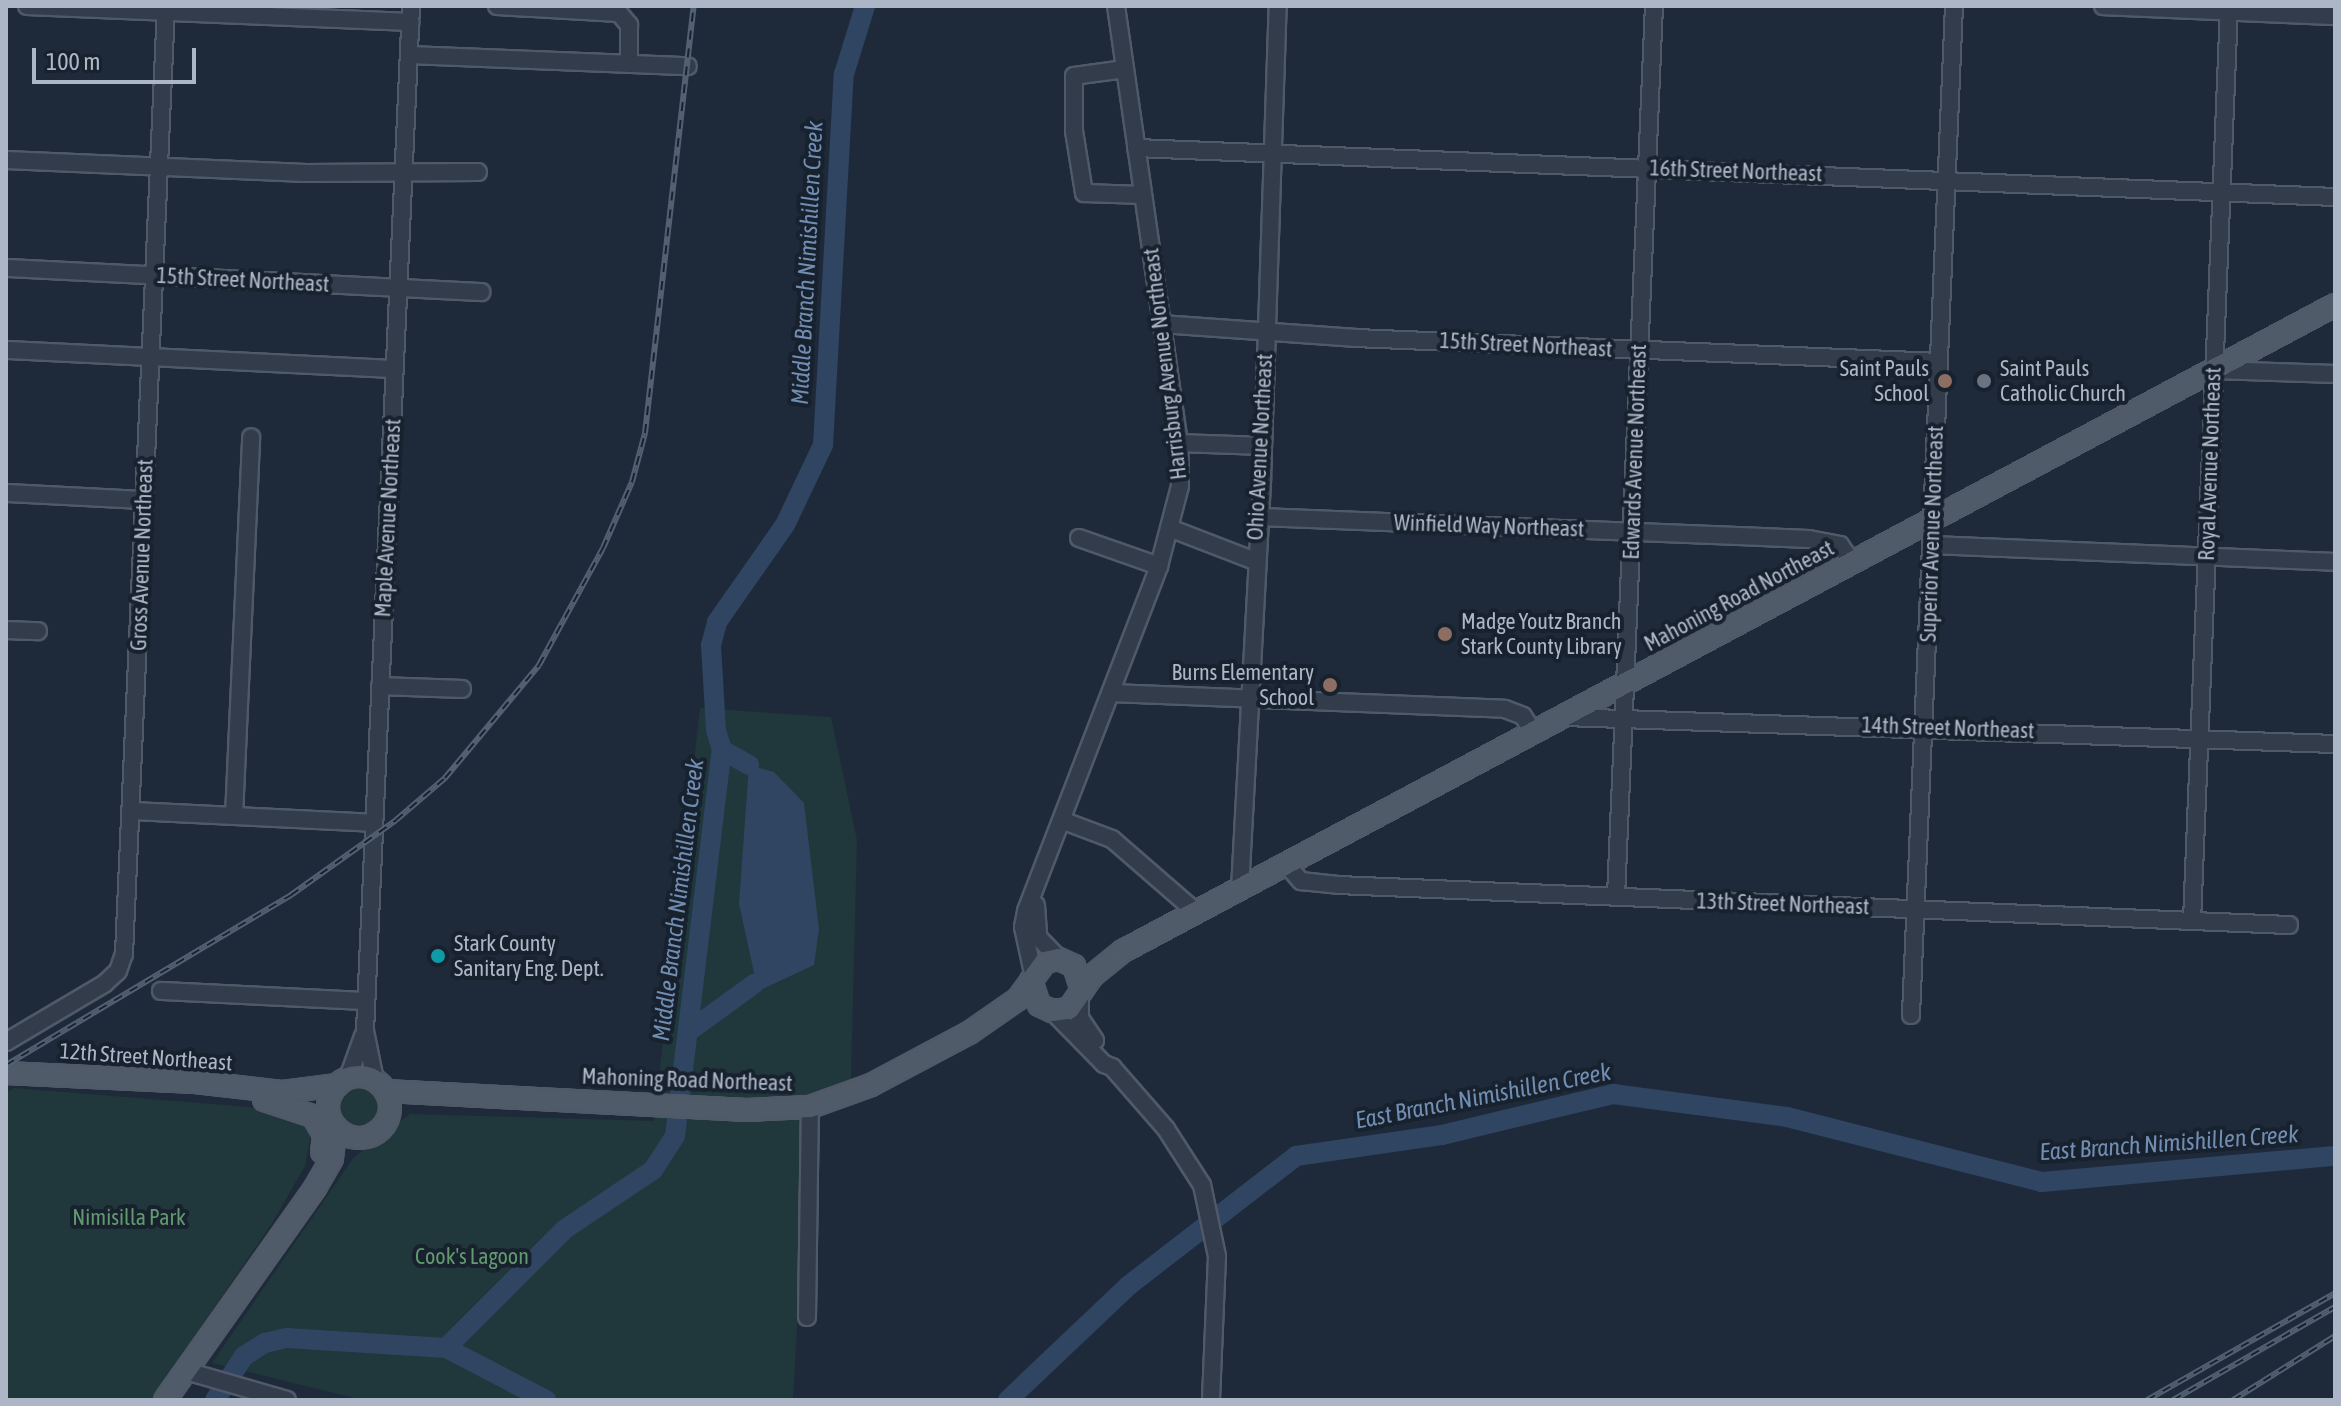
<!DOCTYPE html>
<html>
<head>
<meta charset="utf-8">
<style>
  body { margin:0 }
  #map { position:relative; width:2341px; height:1406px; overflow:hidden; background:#1e2a3a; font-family:"Asap Condensed",sans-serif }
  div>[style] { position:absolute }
  .green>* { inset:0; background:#20373b }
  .round { border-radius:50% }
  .water>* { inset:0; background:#2f4562 }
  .river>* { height:20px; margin:-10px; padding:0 10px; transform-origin:10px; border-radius:10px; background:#2f4562 }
  .roads { filter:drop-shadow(2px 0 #505968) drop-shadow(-2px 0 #505968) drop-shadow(0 2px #505968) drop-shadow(0 -2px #505968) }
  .minor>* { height:16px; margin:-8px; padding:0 8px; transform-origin:8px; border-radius:8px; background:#323c4a }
  .major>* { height:20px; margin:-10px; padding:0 10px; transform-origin:10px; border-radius:10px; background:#505b6a }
  .major>.ring { margin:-10px; padding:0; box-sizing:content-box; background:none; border:20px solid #505b6a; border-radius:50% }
  .rail>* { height:6px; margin-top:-3px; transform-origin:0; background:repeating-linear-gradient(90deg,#18212e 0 9px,#536071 0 18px); box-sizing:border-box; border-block:2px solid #536071 }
  .dots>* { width:22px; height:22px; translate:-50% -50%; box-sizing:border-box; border:4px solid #18212e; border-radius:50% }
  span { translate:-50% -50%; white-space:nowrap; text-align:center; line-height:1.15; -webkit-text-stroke:8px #18212e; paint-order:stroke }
  .street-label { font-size:22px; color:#acb6c7 }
  .poi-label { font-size:22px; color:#acb6c7 }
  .right { translate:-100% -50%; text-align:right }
  .left { translate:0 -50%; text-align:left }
  .park-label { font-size:22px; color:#62996e }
  .water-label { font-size:24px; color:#718db2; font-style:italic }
  .frame { position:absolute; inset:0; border:8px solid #acb6c7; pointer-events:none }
  .scale { position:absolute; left:32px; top:48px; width:164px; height:36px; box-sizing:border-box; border:4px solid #acb6c7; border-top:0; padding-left:10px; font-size:24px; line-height:28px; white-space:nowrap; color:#acb6c7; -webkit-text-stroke:6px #18212e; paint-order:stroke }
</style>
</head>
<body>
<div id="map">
  <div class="green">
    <i style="clip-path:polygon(700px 708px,831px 717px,857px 840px,851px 1079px,808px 1128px,793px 1400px,362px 1400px,212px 1363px,354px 1157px,410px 1114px,654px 1121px)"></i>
    <i class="round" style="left:340px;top:1087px;width:38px;height:38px"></i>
    <i style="clip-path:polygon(14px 1088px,249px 1107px,298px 1118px,311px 1134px,305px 1166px,273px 1222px,151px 1400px,6px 1400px,6px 1093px)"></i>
  </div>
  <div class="water">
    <i style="clip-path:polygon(749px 765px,774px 772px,804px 803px,819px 929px,814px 965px,758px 991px,739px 904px)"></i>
  </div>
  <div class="river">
    <i style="left:722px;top:750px;width:31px;rotate:29deg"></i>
    <i style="left:692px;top:1029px;width:77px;rotate:-36deg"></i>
    <i style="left:446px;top:1348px;width:168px;rotate:-45deg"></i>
    <i style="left:565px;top:1229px;width:106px;rotate:-33.8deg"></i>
    <i style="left:653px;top:1170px;width:40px;rotate:-57.1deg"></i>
    <i style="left:675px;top:1136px;width:389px;rotate:-83.1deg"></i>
    <i style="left:722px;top:750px;width:21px;rotate:-107deg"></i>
    <i style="left:716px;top:730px;width:85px;rotate:-93.4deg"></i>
    <i style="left:711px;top:645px;width:24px;rotate:-75deg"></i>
    <i style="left:717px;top:622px;width:118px;rotate:-55deg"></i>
    <i style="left:785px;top:525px;width:89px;rotate:-64.6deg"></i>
    <i style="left:823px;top:445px;width:372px;rotate:-86.8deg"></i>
    <i style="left:844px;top:74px;width:71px;rotate:-72.8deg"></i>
    <i style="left:215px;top:1400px;width:53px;rotate:-56.6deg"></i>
    <i style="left:244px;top:1356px;width:25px;rotate:-32deg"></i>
    <i style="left:265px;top:1343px;width:23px;rotate:-13deg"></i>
    <i style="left:287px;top:1338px;width:159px;rotate:3.6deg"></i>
    <i style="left:446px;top:1348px;width:113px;rotate:27.5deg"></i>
    <i style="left:1008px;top:1400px;width:166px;rotate:-43.5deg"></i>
    <i style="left:1128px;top:1286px;width:212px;rotate:-37.7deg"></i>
    <i style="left:1296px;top:1156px;width:148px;rotate:-8.2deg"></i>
    <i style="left:1442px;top:1135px;width:176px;rotate:-13.5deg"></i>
    <i style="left:1613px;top:1094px;width:176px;rotate:7.5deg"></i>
    <i style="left:1787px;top:1117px;width:263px;rotate:14.3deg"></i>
    <i style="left:2042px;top:1182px;width:294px;rotate:-5.1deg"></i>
  </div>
  <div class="roads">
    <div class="minor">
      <i style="left:27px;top:6px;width:384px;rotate:2.4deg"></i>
      <i style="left:497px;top:6px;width:122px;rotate:3.3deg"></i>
      <i style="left:619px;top:13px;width:16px;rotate:50deg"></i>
      <i style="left:629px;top:25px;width:39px;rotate:90deg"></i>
      <i style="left:2103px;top:6px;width:232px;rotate:2.5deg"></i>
      <i style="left:409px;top:55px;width:279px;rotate:2.3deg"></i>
      <i style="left:1125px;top:69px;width:51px;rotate:172.2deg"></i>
      <i style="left:1074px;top:76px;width:55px;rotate:90deg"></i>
      <i style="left:1074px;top:131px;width:63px;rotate:80.8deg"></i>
      <i style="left:1084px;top:193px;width:59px;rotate:1.9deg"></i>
      <i style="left:1136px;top:148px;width:1200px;rotate:2.34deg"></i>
      <i style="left:6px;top:160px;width:300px;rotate:2.5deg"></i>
      <i style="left:306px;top:173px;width:172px;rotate:-0.3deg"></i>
      <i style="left:6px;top:268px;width:476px;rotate:2.9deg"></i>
      <i style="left:1162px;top:324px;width:194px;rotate:4.1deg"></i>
      <i style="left:1355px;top:338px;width:584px;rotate:2.35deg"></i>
      <i style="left:6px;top:350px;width:389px;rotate:2.8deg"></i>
      <i style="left:2215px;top:370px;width:120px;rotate:1.9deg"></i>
      <i style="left:1179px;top:443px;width:84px;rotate:2deg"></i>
      <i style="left:6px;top:493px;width:138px;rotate:2.9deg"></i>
      <i style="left:1260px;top:517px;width:549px;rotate:2.29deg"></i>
      <i style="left:1809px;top:539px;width:32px;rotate:11deg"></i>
      <i style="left:1840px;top:545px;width:21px;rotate:55deg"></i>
      <i style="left:1172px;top:529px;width:89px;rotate:21.1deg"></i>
      <i style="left:1079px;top:538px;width:85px;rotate:19.3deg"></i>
      <i style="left:1932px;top:545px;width:403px;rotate:2.4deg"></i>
      <i style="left:6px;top:630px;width:32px;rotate:2deg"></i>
      <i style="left:380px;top:686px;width:82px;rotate:2.1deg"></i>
      <i style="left:1111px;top:693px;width:394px;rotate:2.3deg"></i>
      <i style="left:1505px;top:709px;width:19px;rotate:21deg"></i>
      <i style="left:1523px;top:716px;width:19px;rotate:58deg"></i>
      <i style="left:1565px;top:717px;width:770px;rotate:2.01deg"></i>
      <i style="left:131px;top:811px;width:243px;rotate:2.8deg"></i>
      <i style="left:234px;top:816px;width:379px;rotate:-87.4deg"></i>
      <i style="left:1064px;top:821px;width:51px;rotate:20.6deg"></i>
      <i style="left:1112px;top:839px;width:111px;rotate:41deg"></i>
      <i style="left:1286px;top:864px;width:23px;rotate:49deg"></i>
      <i style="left:1301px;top:881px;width:37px;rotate:6deg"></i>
      <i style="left:1338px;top:885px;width:952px;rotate:2.41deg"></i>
      <i style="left:1240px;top:889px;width:411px;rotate:-86.9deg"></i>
      <i style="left:1262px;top:479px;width:473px;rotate:-88.1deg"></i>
      <i style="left:1616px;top:897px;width:892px;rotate:-87.56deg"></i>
      <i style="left:1036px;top:905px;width:32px;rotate:86deg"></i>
      <i style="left:1038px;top:937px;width:30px;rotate:46deg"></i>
      <i style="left:2192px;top:921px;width:916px;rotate:-87.68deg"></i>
      <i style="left:1033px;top:973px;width:47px;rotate:-102.3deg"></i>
      <i style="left:1023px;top:927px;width:16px;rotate:-79deg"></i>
      <i style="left:1026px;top:911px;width:370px;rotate:-68.9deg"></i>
      <i style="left:1159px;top:566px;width:83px;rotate:-75.3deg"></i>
      <i style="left:1180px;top:486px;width:43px;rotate:-91.3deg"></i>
      <i style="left:1179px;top:443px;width:442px;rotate:-98.2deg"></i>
      <i style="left:161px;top:991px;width:205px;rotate:2.8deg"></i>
      <i style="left:1080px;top:998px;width:20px;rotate:90deg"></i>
      <i style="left:1080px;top:1018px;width:27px;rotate:56deg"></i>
      <i style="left:1052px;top:1011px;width:74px;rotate:45.5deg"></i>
      <i style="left:1104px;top:1064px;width:9px;rotate:21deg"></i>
      <i style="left:1112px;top:1067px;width:82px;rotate:48.9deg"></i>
      <i style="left:1166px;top:1129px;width:67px;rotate:57.3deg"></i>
      <i style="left:1202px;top:1185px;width:73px;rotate:78.1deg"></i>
      <i style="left:1217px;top:1256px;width:144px;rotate:92.4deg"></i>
      <i style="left:1911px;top:1015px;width:1010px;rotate:-87.56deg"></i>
      <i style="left:6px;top:1042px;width:114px;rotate:-30.6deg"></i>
      <i style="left:104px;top:984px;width:19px;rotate:-43deg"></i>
      <i style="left:118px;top:971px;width:18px;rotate:-71deg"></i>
      <i style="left:124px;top:954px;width:949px;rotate:-87.46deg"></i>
      <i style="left:348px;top:1078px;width:45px;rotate:-70.3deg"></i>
      <i style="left:375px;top:1080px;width:50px;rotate:-101.5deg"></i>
      <i style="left:365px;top:1031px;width:1026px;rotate:-87.43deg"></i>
      <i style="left:807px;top:1317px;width:210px;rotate:-89.2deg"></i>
      <i style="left:186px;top:1371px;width:105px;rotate:16deg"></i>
    </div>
    <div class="major">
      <i style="left:1031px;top:980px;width:26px;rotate:72deg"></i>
      <i style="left:1039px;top:1005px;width:14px;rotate:25deg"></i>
      <i style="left:1052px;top:1011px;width:17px;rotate:-7deg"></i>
      <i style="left:1069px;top:1009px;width:40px;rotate:-55.1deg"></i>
      <i style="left:1092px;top:976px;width:40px;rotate:-39deg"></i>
      <i style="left:1123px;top:951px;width:1373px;rotate:-28.06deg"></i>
      <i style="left:6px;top:1073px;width:189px;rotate:2.7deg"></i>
      <i style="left:195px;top:1082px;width:89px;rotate:6.5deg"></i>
      <i style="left:283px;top:1092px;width:55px;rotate:-7.3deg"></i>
      <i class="ring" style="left:328px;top:1076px;width:42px;height:42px"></i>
      <i style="left:386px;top:1091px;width:361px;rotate:3deg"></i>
      <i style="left:746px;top:1110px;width:64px;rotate:-2.7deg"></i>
      <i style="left:810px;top:1107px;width:65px;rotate:-19.8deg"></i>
      <i style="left:871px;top:1085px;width:111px;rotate:-28deg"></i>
      <i style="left:969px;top:1033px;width:60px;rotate:-34.8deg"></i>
      <i style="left:1018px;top:999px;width:46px;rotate:-53.9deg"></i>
      <i style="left:1045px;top:962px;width:14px;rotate:-12deg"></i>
      <i style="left:1059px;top:959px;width:17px;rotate:25deg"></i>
      <i style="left:1074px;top:966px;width:26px;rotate:72deg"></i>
      <i style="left:264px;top:1100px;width:52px;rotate:18.1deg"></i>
      <i style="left:313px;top:1116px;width:21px;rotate:59deg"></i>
      <i style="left:324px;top:1134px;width:18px;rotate:96deg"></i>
      <i style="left:165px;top:1400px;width:260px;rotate:-54.7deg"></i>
      <i style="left:315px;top:1188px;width:34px;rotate:-60deg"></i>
      <i style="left:332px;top:1158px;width:31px;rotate:-83deg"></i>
    </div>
  </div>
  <div class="rail">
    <i style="left:6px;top:1065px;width:332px;rotate:-30.8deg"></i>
    <i style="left:291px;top:895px;width:129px;rotate:-35.5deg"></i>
    <i style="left:396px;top:820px;width:65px;rotate:-40.6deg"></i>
    <i style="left:445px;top:778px;width:147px;rotate:-50.2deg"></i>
    <i style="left:539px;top:665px;width:133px;rotate:-61.3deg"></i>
    <i style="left:603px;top:548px;width:72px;rotate:-66.3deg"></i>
    <i style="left:632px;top:482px;width:51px;rotate:-75.1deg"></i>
    <i style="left:645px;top:433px;width:430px;rotate:-83.5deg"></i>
    <i style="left:2147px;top:1400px;width:216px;rotate:-29.6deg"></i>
    <i style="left:2173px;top:1400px;width:187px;rotate:-29.9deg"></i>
    <i style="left:2233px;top:1400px;width:120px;rotate:-32.1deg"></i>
  </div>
  <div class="dots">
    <i style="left:1945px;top:381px;background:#8d6e63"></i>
    <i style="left:1984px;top:381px;background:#6b7280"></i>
    <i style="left:1445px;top:634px;background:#8d6e63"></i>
    <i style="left:1330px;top:685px;background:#8d6e63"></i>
    <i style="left:438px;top:956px;background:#0f9aa8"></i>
  </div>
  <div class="street-label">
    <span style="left:1736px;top:171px;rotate:2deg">16th Street Northeast</span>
    <span style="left:243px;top:280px;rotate:3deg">15th Street Northeast</span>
    <span style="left:1526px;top:345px;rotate:3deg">15th Street Northeast</span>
    <span style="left:1165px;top:364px;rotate:-97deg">Harrisburg Avenue Northeast</span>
    <span style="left:1260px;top:447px;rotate:-87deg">Ohio Avenue Northeast</span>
    <span style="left:1635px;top:452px;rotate:-88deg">Edwards Avenue Northeast</span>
    <span style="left:2210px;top:464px;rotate:-88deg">Royal Avenue Northeast</span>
    <span style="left:388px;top:518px;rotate:-87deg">Maple Avenue Northeast</span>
    <span style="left:1489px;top:526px;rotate:2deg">Winfield Way Northeast</span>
    <span style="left:1932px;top:534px;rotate:-88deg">Superior Avenue Northeast</span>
    <span style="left:142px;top:555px;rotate:-88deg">Gross Avenue Northeast</span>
    <span style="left:1739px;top:596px;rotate:-28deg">Mahoning Road Northeast</span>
    <span style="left:1948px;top:728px;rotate:2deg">14th Street Northeast</span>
    <span style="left:1783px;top:904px;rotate:2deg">13th Street Northeast</span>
    <span style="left:146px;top:1057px;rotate:4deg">12th Street Northeast</span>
    <span style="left:687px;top:1080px;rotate:2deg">Mahoning Road Northeast</span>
  </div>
  <div class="poi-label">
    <span class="right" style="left:1929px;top:381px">Saint Pauls<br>School</span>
    <span class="left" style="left:2000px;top:381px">Saint Pauls<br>Catholic Church</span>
    <span class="left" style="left:1461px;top:634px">Madge Youtz Branch<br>Stark County Library</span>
    <span class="right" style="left:1314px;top:685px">Burns Elementary<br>School</span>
    <span class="left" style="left:454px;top:956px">Stark County<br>Sanitary Eng. Dept.</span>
  </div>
  <div class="park-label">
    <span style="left:129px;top:1218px">Nimisilla Park</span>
    <span style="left:472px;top:1257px">Cook's Lagoon</span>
  </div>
  <div class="water-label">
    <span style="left:807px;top:263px;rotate:-87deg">Middle Branch Nimishillen Creek</span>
    <span style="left:678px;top:900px;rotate:-83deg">Middle Branch Nimishillen Creek</span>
    <span style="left:1483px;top:1096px;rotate:-11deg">East Branch Nimishillen Creek</span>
    <span style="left:2169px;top:1143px;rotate:-4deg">East Branch Nimishillen Creek</span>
  </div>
  <div class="frame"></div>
  <div class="scale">100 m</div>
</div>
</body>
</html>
